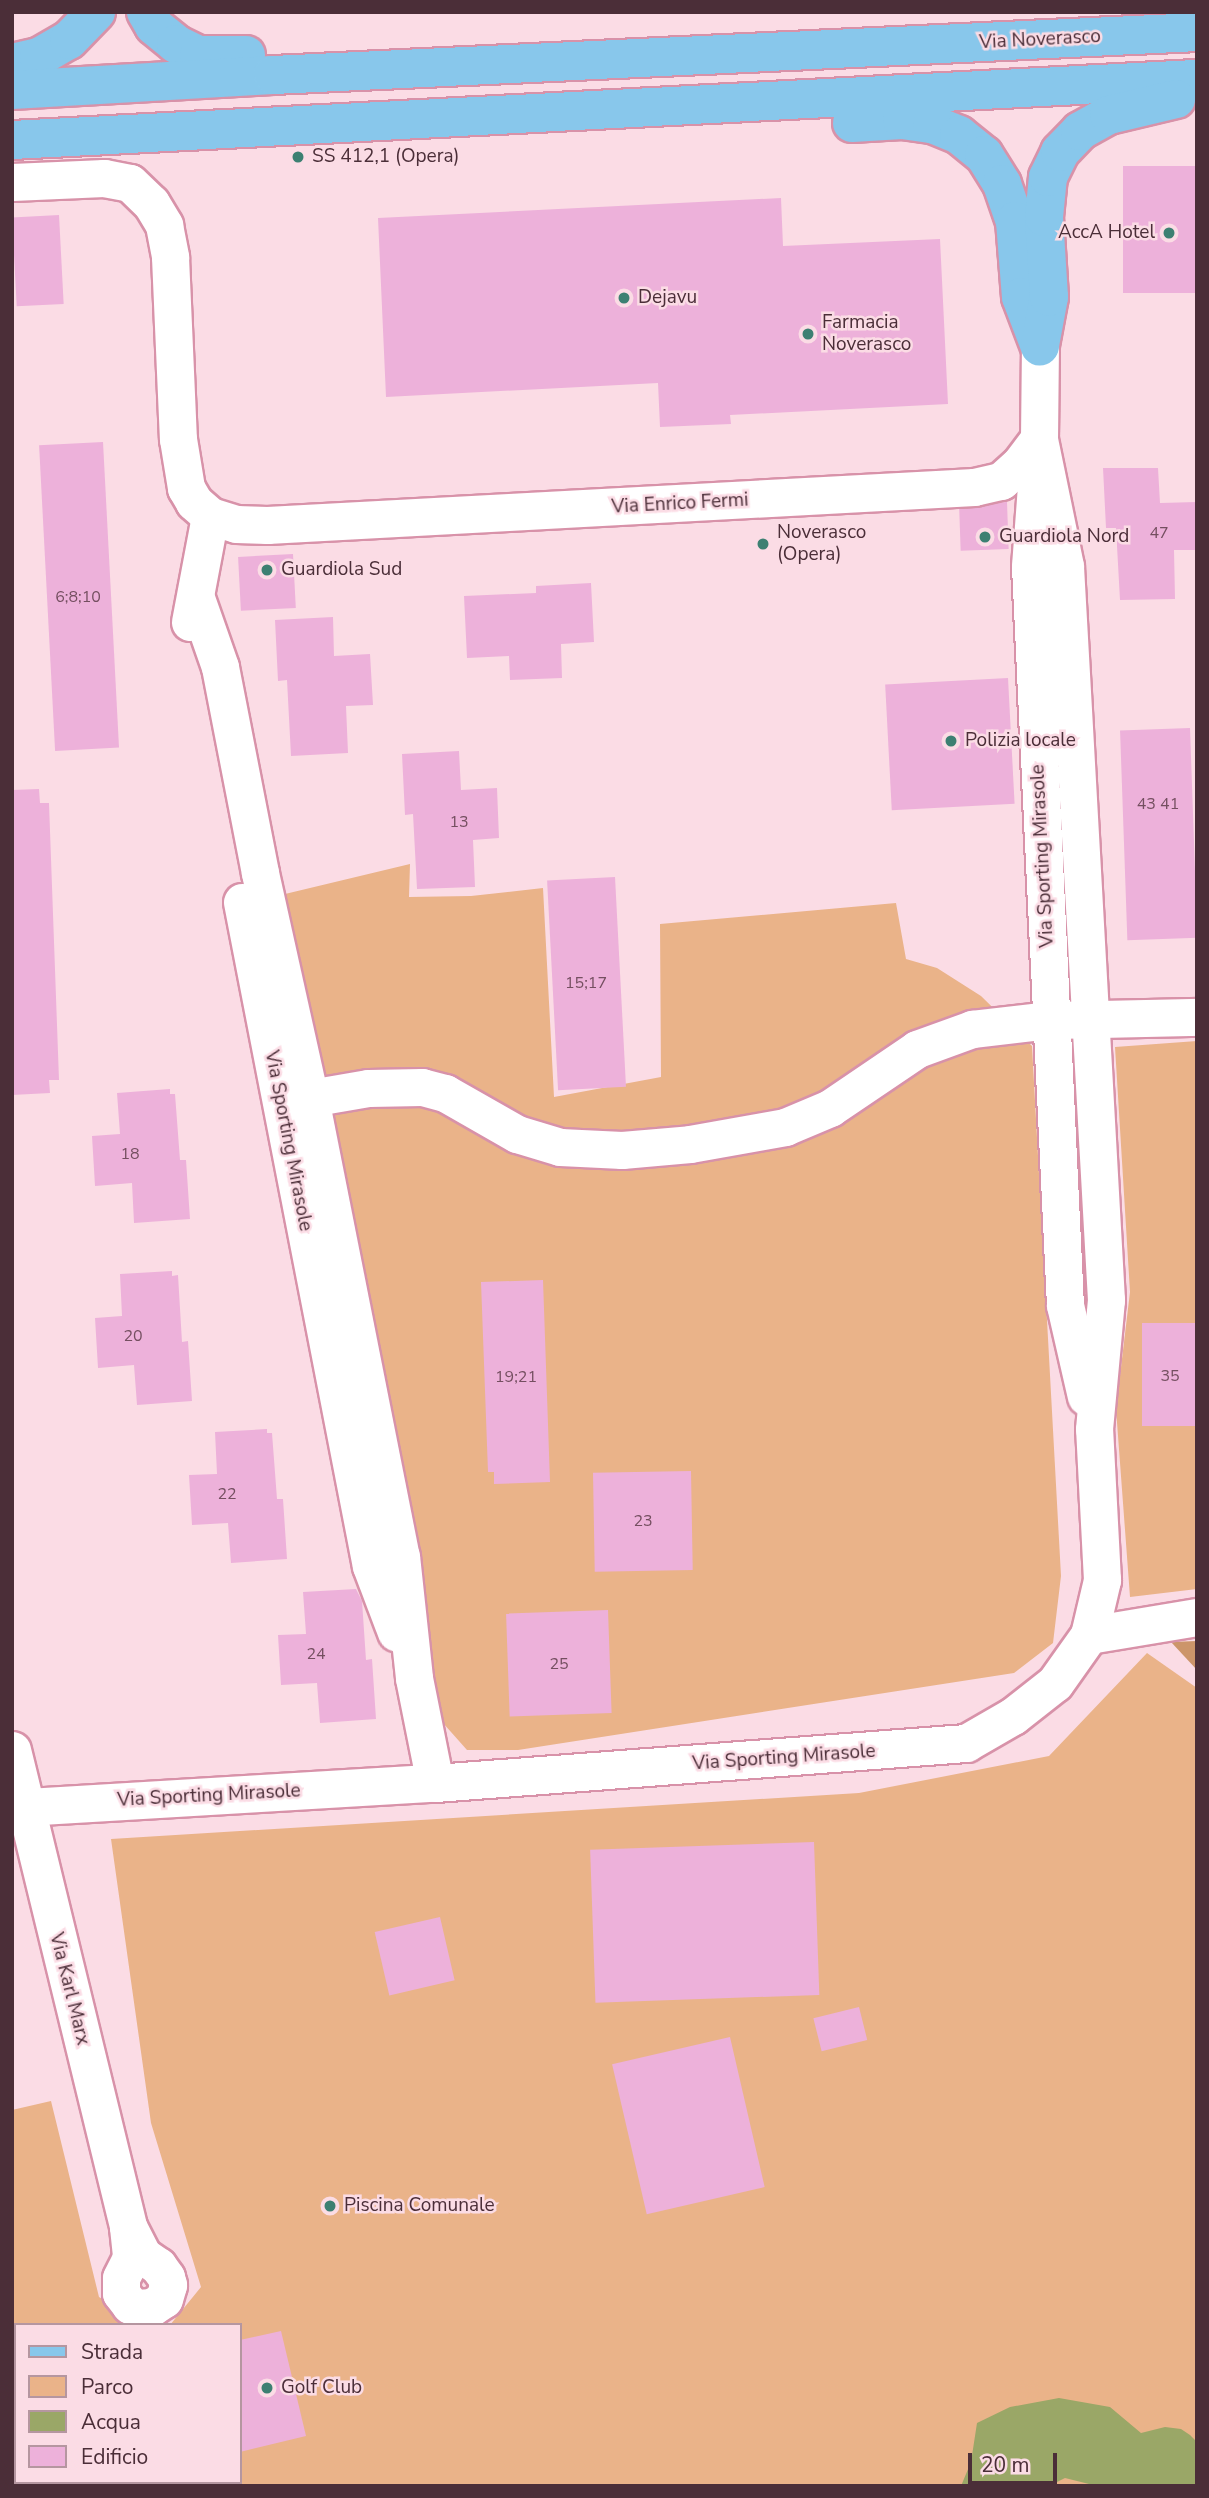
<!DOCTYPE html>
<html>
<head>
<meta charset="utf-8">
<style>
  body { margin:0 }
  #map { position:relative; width:1209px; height:2498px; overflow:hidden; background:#fbdce5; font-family:"Nunito Sans",sans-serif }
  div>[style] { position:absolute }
  .green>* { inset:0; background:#eab389 }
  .forest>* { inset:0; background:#cc956a }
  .water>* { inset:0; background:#9aa767 }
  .building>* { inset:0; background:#edb1da; transform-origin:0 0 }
  .roads { filter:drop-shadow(2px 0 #d892a9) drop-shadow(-2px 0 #d892a9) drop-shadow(0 2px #d892a9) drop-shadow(0 -2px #d892a9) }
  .minor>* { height:37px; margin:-18.5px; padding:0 18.5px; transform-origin:18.5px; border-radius:18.5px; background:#fff }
  .major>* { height:38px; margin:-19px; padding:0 19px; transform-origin:19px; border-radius:19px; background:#88c7eb }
  .dots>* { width:19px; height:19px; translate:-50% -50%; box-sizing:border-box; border:4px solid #fbdce5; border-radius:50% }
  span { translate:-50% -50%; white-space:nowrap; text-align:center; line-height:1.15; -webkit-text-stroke:5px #fbdce5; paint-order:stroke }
  .number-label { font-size:16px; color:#744f60 }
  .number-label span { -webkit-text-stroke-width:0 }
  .street-label { font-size:19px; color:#4b2e38 }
  .poi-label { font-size:19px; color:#4b2e38 }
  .left { translate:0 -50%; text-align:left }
  .right { translate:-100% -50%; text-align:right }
  .frame { position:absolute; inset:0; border:14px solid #4b2e38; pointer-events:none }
  .legend { position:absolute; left:14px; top:2323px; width:228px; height:161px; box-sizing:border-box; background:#fbdce5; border:2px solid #b596a0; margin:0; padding:9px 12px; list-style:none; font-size:21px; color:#4b2e38 }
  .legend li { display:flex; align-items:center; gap:14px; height:35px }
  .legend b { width:35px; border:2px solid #b596a0 }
  .scale { position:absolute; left:968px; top:2453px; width:89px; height:32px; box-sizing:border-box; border:4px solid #4b2e38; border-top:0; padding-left:9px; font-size:21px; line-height:24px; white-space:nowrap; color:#4b2e38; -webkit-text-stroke:5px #fbdce5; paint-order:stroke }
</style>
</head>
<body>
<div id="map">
  <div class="green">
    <i style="clip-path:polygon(410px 864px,409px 897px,471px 896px,543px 888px,554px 1097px,661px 1077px,660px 924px,896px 903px,906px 959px,937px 968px,981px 996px,1032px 1046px,1061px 1576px,1053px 1643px,1014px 1673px,518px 1750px,467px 1750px,443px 1723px,285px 894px)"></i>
    <i style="clip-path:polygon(1197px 1041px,1197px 1589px,1130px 1597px,1116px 1409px,1130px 1292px,1115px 1047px)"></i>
    <i style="clip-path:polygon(1147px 1653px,1197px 1688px,1197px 2486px,12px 2486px,12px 2110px,51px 2101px,99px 2297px,144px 2325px,16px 2325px,16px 2482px,240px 2482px,240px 2325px,170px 2325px,201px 2287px,151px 2123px,111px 1839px,859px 1793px,1049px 1756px)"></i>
  </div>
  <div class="forest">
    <i style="clip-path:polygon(1197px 1641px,1197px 1670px,1171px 1642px)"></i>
  </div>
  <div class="water">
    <i style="clip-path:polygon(1059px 2398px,1110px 2407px,1141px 2433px,1165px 2427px,1181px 2429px,1190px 2435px,1197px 2442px,1196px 2486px,1097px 2486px,1065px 2478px,1049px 2486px,961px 2486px,971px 2462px,977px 2423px,1010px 2407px)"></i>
  </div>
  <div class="building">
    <i style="left:1197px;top:166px;width:127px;height:74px;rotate:90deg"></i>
    <i style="clip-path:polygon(781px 198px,783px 246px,940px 239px,948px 404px,730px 415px,731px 424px,660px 427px,658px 383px,386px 397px,378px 218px)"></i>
    <i style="left:59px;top:215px;width:89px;height:47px;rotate:87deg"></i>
    <i style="left:103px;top:442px;width:306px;height:64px;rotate:87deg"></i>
    <i style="clip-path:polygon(1103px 468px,1158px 468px,1160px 503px,1197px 502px,1197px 550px,1174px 550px,1175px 599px,1120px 600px,1116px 528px,1106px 528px)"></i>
    <i style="left:1007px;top:502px;width:47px;height:48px;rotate:88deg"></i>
    <i style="left:293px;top:554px;width:54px;height:55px;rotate:87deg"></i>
    <i style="clip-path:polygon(591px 583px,594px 642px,561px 644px,562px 678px,510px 680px,509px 656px,467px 658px,464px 596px,536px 593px,536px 586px)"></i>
    <i style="clip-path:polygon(333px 617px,334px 656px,370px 654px,373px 705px,346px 706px,348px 753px,291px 756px,287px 680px,278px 681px,275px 620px)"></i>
    <i style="left:1008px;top:678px;width:126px;height:123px;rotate:87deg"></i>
    <i style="left:1190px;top:728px;width:210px;height:70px;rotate:88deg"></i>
    <i style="clip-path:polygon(459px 751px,461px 790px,497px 788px,499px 838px,473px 840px,475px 887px,417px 889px,413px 814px,405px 815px,402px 754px)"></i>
    <i style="clip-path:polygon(39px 789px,40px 803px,49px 803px,59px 1080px,49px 1080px,50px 1093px,12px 1095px,12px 790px)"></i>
    <i style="left:615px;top:877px;width:210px;height:68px;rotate:87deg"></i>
    <i style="clip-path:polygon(170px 1089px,170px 1094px,175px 1094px,180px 1160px,186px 1160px,190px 1219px,134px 1223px,132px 1183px,95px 1186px,92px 1136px,120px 1134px,117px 1093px)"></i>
    <i style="clip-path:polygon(172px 1271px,172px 1276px,178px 1275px,182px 1342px,188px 1341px,192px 1401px,137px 1405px,134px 1365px,98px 1368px,95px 1318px,122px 1316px,120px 1274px)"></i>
    <i style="clip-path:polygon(543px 1280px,550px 1482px,494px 1484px,494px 1472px,488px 1472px,481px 1282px)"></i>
    <i style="left:1197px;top:1323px;width:103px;height:55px;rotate:90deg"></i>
    <i style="clip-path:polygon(267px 1429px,267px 1433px,272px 1433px,277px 1499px,283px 1499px,287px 1559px,231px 1563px,228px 1523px,192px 1525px,189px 1475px,217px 1474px,215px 1432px)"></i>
    <i style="left:691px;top:1471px;width:99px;height:98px;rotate:89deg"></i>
    <i style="clip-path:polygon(356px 1589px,362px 1601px,366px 1660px,372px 1659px,376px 1719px,320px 1723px,317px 1683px,281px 1685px,278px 1635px,306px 1634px,303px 1592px)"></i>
    <i style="left:608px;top:1610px;width:103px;height:102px;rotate:88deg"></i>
    <i style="left:814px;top:1842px;width:153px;height:224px;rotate:88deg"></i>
    <i style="left:440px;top:1917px;width:65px;height:67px;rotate:77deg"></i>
    <i style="left:859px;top:2007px;width:34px;height:47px;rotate:76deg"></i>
    <i style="left:730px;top:2037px;width:154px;height:121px;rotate:77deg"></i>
    <i style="clip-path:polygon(281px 2331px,306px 2436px,240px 2452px,240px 2340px)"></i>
  </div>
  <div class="roads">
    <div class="minor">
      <i style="left:12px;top:182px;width:92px;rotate:-2.5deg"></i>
      <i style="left:104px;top:178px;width:26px;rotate:11deg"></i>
      <i style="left:130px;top:183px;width:29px;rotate:44deg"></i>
      <i style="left:151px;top:203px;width:26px;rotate:59deg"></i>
      <i style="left:164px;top:225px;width:33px;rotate:79deg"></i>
      <i style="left:170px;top:257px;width:182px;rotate:87.5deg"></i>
      <i style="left:178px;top:439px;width:50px;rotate:80.7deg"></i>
      <i style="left:186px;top:488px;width:16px;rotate:60deg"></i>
      <i style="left:194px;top:502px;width:21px;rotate:41deg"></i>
      <i style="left:210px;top:516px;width:27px;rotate:17deg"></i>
      <i style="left:236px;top:524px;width:31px;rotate:2deg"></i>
      <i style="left:267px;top:525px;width:708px;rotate:-3.08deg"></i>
      <i style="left:974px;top:487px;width:28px;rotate:-13deg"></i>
      <i style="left:1001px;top:481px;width:25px;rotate:-42deg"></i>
      <i style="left:1020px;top:464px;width:31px;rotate:-53deg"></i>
      <i style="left:1039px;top:439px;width:92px;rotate:-89.4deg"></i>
      <i style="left:1036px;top:486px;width:80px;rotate:94.3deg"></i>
      <i style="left:1030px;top:566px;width:740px;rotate:87.29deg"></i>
      <i style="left:1065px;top:1305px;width:94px;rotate:77.1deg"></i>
      <i style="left:196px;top:598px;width:73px;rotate:70.8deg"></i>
      <i style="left:220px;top:667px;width:210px;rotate:79deg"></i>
      <i style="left:260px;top:873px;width:230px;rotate:77.5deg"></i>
      <i style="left:310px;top:1098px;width:467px;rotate:78.8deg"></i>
      <i style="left:401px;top:1556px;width:123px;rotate:83.9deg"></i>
      <i style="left:414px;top:1678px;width:107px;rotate:78.7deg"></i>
      <i style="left:190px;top:622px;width:108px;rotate:-79.3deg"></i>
      <i style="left:242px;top:902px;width:676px;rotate:79.01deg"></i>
      <i style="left:371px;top:1566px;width:71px;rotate:69.3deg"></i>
      <i style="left:310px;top:1098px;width:59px;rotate:-9.8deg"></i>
      <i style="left:368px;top:1088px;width:54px;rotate:-1.1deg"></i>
      <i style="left:422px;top:1087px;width:24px;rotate:15deg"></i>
      <i style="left:445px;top:1093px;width:83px;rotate:29.7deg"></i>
      <i style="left:517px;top:1134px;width:45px;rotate:16.8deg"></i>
      <i style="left:560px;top:1147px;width:62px;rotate:2.8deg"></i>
      <i style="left:622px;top:1150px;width:68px;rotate:-5deg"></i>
      <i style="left:690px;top:1144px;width:97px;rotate:-10.1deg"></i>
      <i style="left:785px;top:1127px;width:49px;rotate:-22.9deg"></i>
      <i style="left:830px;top:1108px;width:105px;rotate:-34.1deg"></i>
      <i style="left:917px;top:1049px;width:59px;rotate:-20deg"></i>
      <i style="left:972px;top:1029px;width:79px;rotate:-6.6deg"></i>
      <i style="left:1050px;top:1020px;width:147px;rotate:-1.2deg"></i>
      <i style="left:1089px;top:1635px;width:109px;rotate:-9.5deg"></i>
      <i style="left:12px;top:1750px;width:491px;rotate:76.3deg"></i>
      <i style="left:128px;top:2227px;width:31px;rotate:84deg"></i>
      <i style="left:131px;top:2258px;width:22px;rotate:117deg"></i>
      <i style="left:121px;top:2278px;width:15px;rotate:90deg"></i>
      <i style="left:121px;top:2293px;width:15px;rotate:53deg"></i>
      <i style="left:130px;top:2305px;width:8px;rotate:23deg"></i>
      <i style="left:137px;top:2308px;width:15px;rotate:-4deg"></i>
      <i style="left:152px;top:2307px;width:14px;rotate:-34deg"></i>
      <i style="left:164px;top:2299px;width:15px;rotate:-74deg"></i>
      <i style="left:168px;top:2285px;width:8px;rotate:-104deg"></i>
      <i style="left:166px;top:2277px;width:14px;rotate:-126deg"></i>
      <i style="left:158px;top:2266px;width:18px;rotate:-146deg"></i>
      <i style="left:143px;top:2256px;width:33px;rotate:-117deg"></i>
      <i style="left:25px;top:1807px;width:411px;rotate:-3.4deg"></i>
      <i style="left:435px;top:1783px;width:533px;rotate:-4.31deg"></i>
      <i style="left:966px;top:1743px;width:54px;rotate:-29.9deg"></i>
      <i style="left:1013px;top:1716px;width:53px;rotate:-38.2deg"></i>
      <i style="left:1055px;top:1683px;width:59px;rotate:-54.7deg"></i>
      <i style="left:1089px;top:1635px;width:57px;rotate:-76.7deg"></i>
      <i style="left:1102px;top:1580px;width:151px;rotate:-93deg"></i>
      <i style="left:1094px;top:1429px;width:130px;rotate:-84.7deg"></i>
      <i style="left:1106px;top:1300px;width:735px;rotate:-93.2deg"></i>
      <i style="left:1065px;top:566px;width:130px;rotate:-101.6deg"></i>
    </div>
    <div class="major">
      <i style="left:146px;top:12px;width:16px;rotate:60deg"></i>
      <i style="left:154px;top:26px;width:28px;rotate:39deg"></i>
      <i style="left:176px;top:44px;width:25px;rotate:26deg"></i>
      <i style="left:199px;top:55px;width:47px"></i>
      <i style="left:12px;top:63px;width:28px;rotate:-13deg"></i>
      <i style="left:39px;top:57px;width:34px;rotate:-30deg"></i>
      <i style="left:69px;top:40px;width:39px;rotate:-46deg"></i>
      <i style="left:12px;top:90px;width:261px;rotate:-3.3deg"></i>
      <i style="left:273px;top:75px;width:925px;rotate:-2.66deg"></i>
      <i style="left:852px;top:123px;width:50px;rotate:-3.4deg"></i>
      <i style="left:902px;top:120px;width:30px;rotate:8deg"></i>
      <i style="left:932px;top:124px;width:29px;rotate:22deg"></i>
      <i style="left:959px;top:135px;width:32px;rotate:39deg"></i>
      <i style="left:984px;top:155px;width:34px;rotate:58deg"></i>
      <i style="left:1002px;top:184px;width:39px;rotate:71deg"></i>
      <i style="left:1015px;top:221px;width:76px;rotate:85.5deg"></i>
      <i style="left:1021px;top:297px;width:53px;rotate:69.2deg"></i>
      <i style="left:12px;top:140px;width:1187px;rotate:-2.95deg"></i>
      <i style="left:1040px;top:345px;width:49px;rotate:-79.4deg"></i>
      <i style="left:1049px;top:297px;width:80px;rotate:-93.6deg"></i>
      <i style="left:1044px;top:217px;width:40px;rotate:-84.3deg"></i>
      <i style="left:1048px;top:177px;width:28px;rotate:-64deg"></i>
      <i style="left:1060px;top:152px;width:29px;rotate:-46deg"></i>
      <i style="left:1080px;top:131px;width:33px;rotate:-29deg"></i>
      <i style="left:1109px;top:115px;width:69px;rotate:-13.4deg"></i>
    </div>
  </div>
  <div class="dots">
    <i style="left:298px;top:157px;background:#3d8072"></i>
    <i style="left:1169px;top:233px;background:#3d8072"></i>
    <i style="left:624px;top:298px;background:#3d8072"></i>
    <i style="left:808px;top:334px;background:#3d8072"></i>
    <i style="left:985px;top:537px;background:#3d8072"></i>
    <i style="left:763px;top:544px;background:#3d8072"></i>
    <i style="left:267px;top:570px;background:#3d8072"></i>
    <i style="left:951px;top:741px;background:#3d8072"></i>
    <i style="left:330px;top:2206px;background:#3d8072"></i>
    <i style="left:267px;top:2388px;background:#3d8072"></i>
  </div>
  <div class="number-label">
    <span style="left:1159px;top:533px">47</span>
    <span style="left:78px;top:597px">6;8;10</span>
    <span style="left:1158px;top:804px">43 41</span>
    <span style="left:459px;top:822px">13</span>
    <span style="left:586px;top:983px">15;17</span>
    <span style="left:130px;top:1154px">18</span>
    <span style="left:133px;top:1336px">20</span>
    <span style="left:1170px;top:1376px">35</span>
    <span style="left:516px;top:1377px">19;21</span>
    <span style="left:227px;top:1494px">22</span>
    <span style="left:643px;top:1521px">23</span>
    <span style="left:316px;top:1654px">24</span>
    <span style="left:559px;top:1664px">25</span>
  </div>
  <div class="street-label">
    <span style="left:1040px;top:40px;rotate:-3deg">Via Noverasco</span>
    <span style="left:680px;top:504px;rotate:-3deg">Via Enrico Fermi</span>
    <span style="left:1043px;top:856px;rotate:-93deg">Via Sporting Mirasole</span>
    <span style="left:288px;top:1141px;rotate:79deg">Via Sporting Mirasole</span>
    <span style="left:784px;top:1758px;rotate:-4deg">Via Sporting Mirasole</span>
    <span style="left:209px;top:1796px;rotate:-3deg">Via Sporting Mirasole</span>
    <span style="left:69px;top:1989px;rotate:76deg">Via Karl Marx</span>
  </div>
  <div class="poi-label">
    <span class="left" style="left:312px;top:157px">SS 412,1 (Opera)</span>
    <span class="right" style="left:1155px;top:233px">AccA Hotel</span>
    <span class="left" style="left:638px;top:298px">Dejavu</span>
    <span class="left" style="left:822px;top:334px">Farmacia<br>Noverasco</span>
    <span class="left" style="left:777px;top:544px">Noverasco<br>(Opera)</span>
    <span class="left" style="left:999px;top:537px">Guardiola Nord</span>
    <span class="left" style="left:281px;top:570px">Guardiola Sud</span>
    <span class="left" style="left:965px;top:741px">Polizia locale</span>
    <span class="left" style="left:344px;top:2206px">Piscina Comunale</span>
    <span class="left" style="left:281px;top:2388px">Golf Club</span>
  </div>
  <div class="frame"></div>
  <ul class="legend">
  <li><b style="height:9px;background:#88c7eb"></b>Strada</li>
  <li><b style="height:19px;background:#eab389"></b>Parco</li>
  <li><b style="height:19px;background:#9aa767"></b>Acqua</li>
  <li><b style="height:19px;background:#edb1da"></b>Edificio</li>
  </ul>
  <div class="scale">20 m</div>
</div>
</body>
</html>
